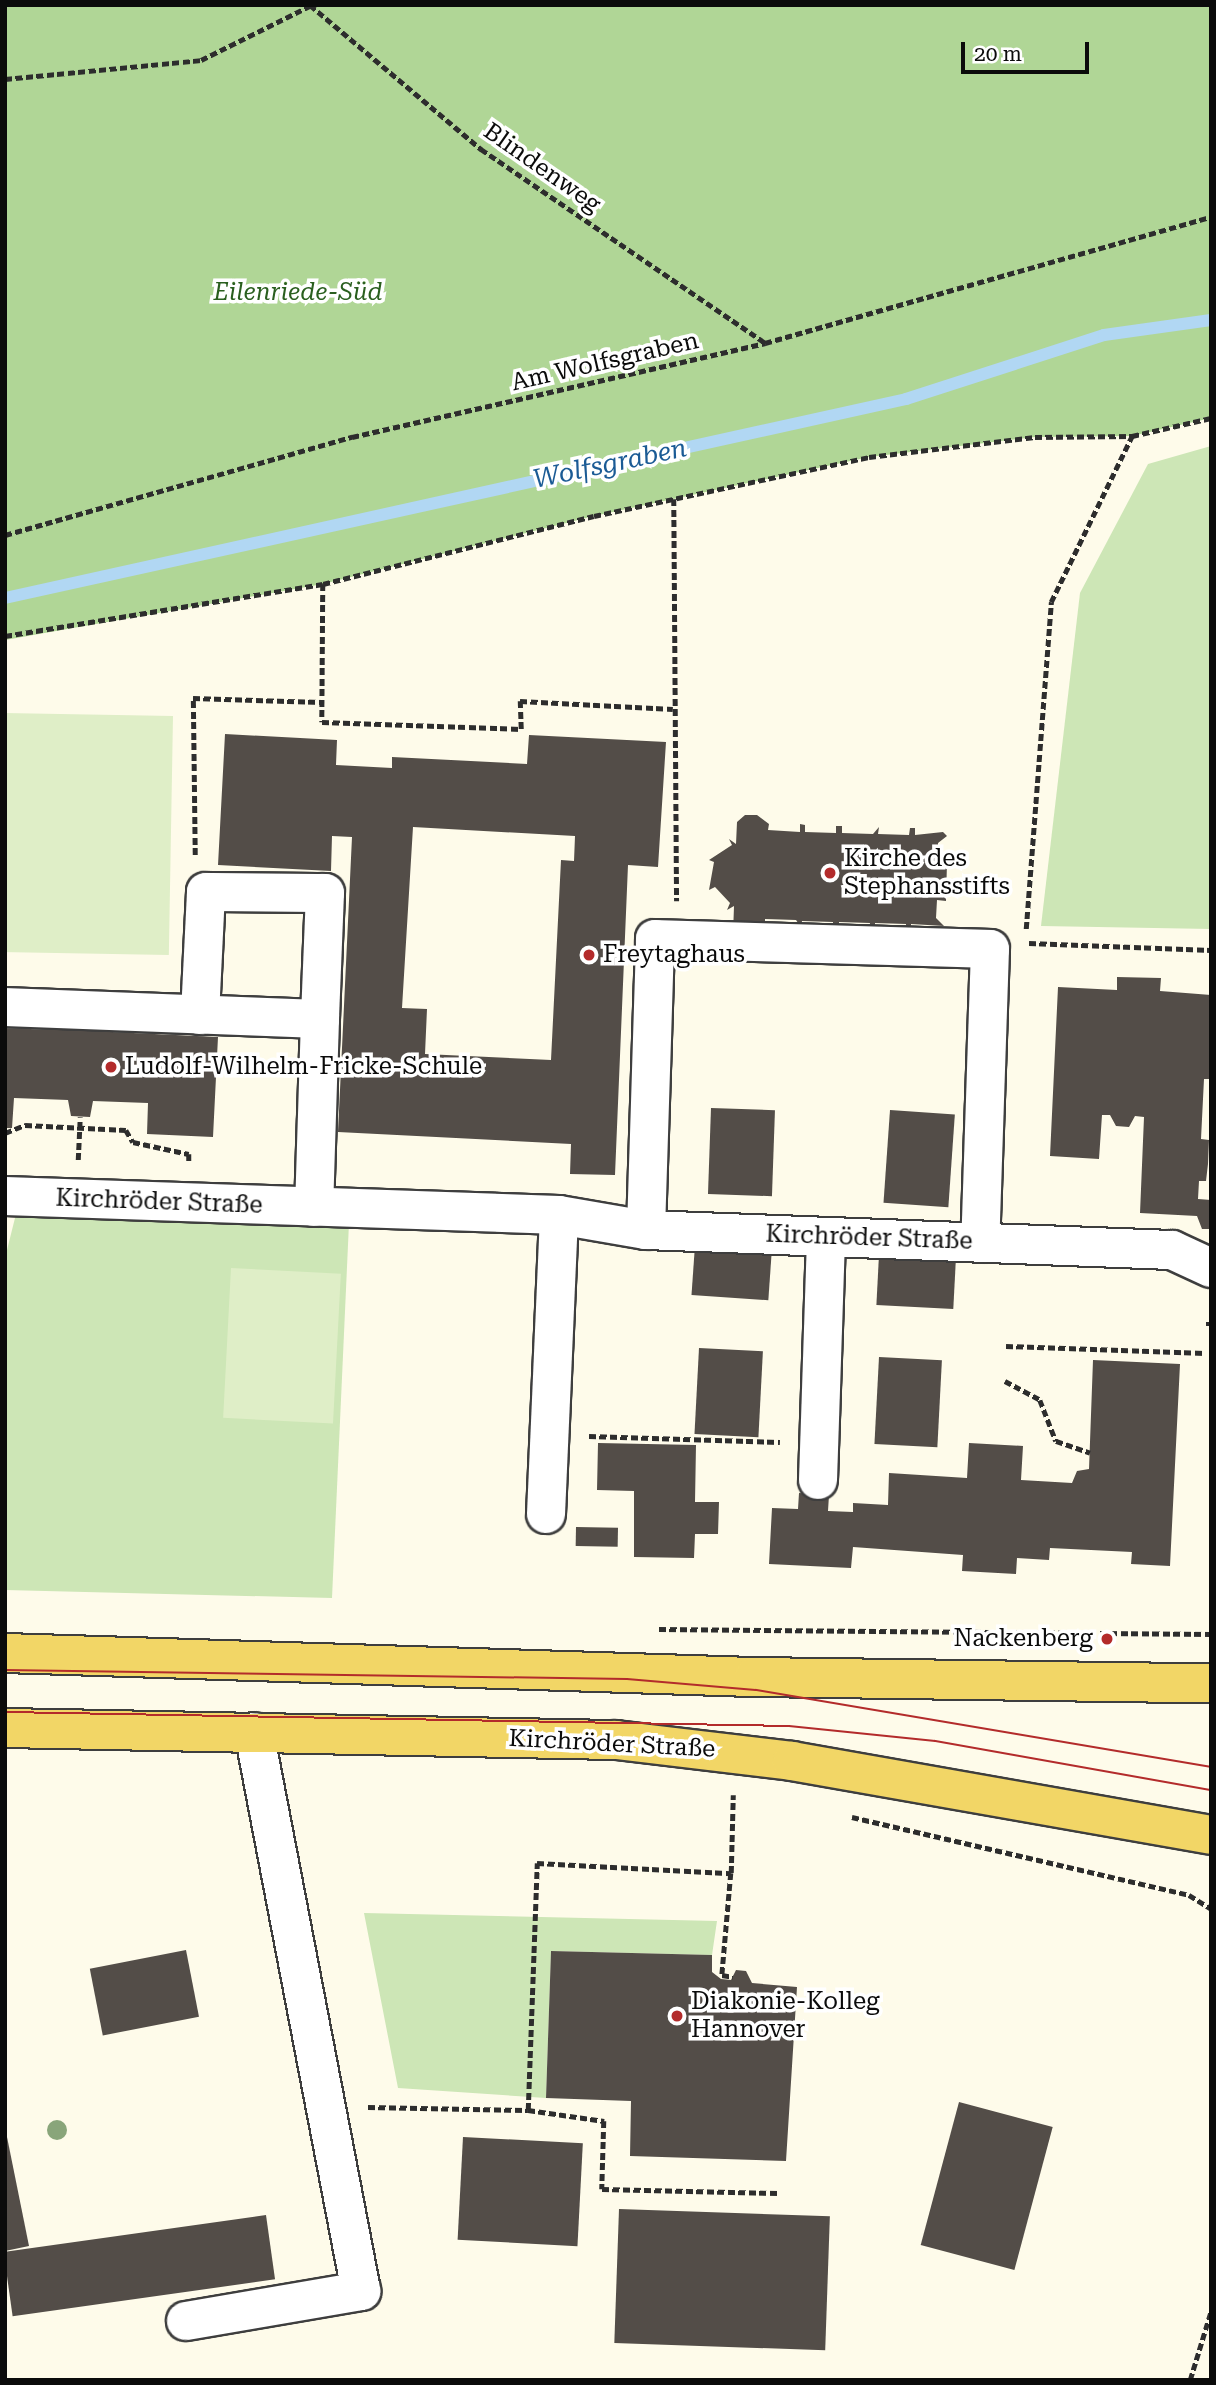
<!DOCTYPE html>
<html>
<head>
<meta charset="utf-8">
<style>
  body { margin:0 }
  #map { position:relative; width:1216px; height:2385px; overflow:hidden; background:#fefbea; font-family:"Roboto Serif",serif }
  div>[style] { position:absolute }
  .green>* { inset:0; background:#cde6b6 }
  .forest>* { inset:0; background:#b0d696 }
  .pitch>* { inset:0; background:#dfeec7; transform-origin:0 0 }
  .stream>* { height:12px; margin:-6px; padding:0 6px; transform-origin:6px; border-radius:6px; background:#b1d7f3 }
  .building>* { inset:0; background:#534d48; transform-origin:0 0 }
  .path>* { height:4.5px; margin-top:-2.25px; transform-origin:0; background:repeating-linear-gradient(90deg,#2d2d2d 0 7px,transparent 0 10.5px) }
  .roads { filter:drop-shadow(2px 0 #3e3e3e) drop-shadow(-2px 0 #3e3e3e) drop-shadow(0 2px #3e3e3e) drop-shadow(0 -2px #3e3e3e) }
  .minor>* { height:38px; margin:-19px; padding:0 19px; transform-origin:19px; border-radius:19px; background:#fff }
  .major>* { height:38px; margin:-19px; padding:0 19px; transform-origin:19px; border-radius:19px; background:#f2d666 }
  .tram>* { height:2px; margin:-1px; padding:0 1px; transform-origin:1px; border-radius:1px; background:#b32b2b }
  .trees>* { width:20px; height:20px; margin:-10px; border-radius:50%; background:#89a57a }
  .dots>* { width:19px; height:19px; translate:-50% -50%; box-sizing:border-box; border:4px solid #fff; border-radius:50% }
  span { translate:-50% -50%; white-space:nowrap; text-align:center; line-height:1.15; -webkit-text-stroke:7px #fff; paint-order:stroke }
  .street-label { font-size:24px; color:#0b0b0b }
  .park-label { font-size:24px; color:#2a5f1f; font-style:italic }
  .poi-label { font-size:24px; color:#0b0b0b }
  .left { translate:0 -50%; text-align:left }
  .right { translate:-100% -50%; text-align:right }
  .water-label { font-size:26px; color:#1b5b95; font-style:italic }
  .frame { position:absolute; inset:0; border:7px solid #0b0b0b; pointer-events:none }
  .scale { position:absolute; left:961px; top:42px; width:128px; height:32px; box-sizing:border-box; border:4px solid #0b0b0b; border-top:0; padding-left:9px; font-size:21px; line-height:24px; white-space:nowrap; color:#0b0b0b; -webkit-text-stroke:5px #fff; paint-order:stroke }
</style>
</head>
<body>
<div id="map">
  <div class="green">
    <i style="clip-path:polygon(1211px 446px,1211px 929px,1041px 926px,1080px 593px,1148px 464px)"></i>
    <i style="clip-path:polygon(18px 1206px,349px 1223px,332px 1598px,5px 1590px,5px 1258px)"></i>
    <i style="clip-path:polygon(364px 1913px,717px 1921px,712px 1955px,551px 1951px,546px 2098px,398px 2088px)"></i>
  </div>
  <div class="forest">
    <i style="clip-path:polygon(5px 5px,1211px 5px,1211px 418px,1132px 436px,1035px 437px,869px 457px,594px 516px,323px 584px,5px 640px)"></i>
  </div>
  <div class="pitch">
    <i style="left:173px;top:716px;width:239px;height:169px;rotate:91deg"></i>
    <i style="left:231px;top:1268px;width:110px;height:150px;rotate:3deg"></i>
  </div>
  <div class="stream">
    <i style="left:5px;top:598px;width:923px;rotate:-12.45deg"></i>
    <i style="left:906px;top:399px;width:208px;rotate:-17.9deg"></i>
    <i style="left:1104px;top:335px;width:108px;rotate:-8deg"></i>
  </div>
  <div class="building">
    <i style="clip-path:polygon(evenodd,225px 734px,337px 740px,336px 765px,392px 768px,392px 757px,527px 764px,529px 735px,666px 742px,658px 867px,628px 865px,615px 1175px,570px 1174px,571px 1144px,338px 1132px,352px 837px,332px 836px,331px 871px,218px 865px,225px 734px,413px 827px,575px 836px,574px 861px,561px 860px,551px 1060px,425px 1054px,427px 1009px,402px 1008px,413px 827px)"></i>
    <i style="clip-path:polygon(745px 815px,757px 815px,769px 824px,768px 830px,800px 832px,800px 824px,805px 825px,805px 832px,836px 833px,836px 826px,842px 826px,842px 833px,873px 834px,879px 827px,878px 834px,909px 835px,910px 828px,915px 828px,915px 835px,943px 832px,947px 836px,938px 843px,938px 861px,947px 862px,946px 901px,937px 900px,936px 918px,944px 926px,911px 924px,911px 931px,906px 931px,906px 924px,875px 923px,875px 930px,869px 930px,870px 923px,839px 922px,839px 929px,833px 929px,833px 922px,802px 921px,801px 927px,796px 920px,765px 919px,765px 926px,733px 934px,734px 906px,727px 910px,730px 903px,715px 887px,709px 890px,714px 862px,709px 860px,732px 845px,729px 839px,736px 844px,737px 822px)"></i>
    <i style="clip-path:polygon(1117px 977px,1161px 978px,1160px 991px,1211px 995px,1211px 1079px,1204px 1079px,1201px 1139px,1209px 1140px,1208px 1164px,1206px 1181px,1199px 1181px,1198px 1199px,1211px 1200px,1211px 1229px,1202px 1229px,1197px 1216px,1140px 1213px,1144px 1117px,1135px 1116px,1129px 1127px,1116px 1126px,1110px 1115px,1102px 1115px,1099px 1159px,1050px 1156px,1058px 987px,1117px 990px)"></i>
    <i style="clip-path:polygon(55px 1023px,113px 1026px,112px 1032px,218px 1037px,213px 1137px,147px 1134px,148px 1103px,93px 1101px,90px 1117px,71px 1116px,68px 1100px,14px 1098px,12px 1128px,5px 1128px,5px 1028px,55px 1030px)"></i>
    <i style="left:711px;top:1108px;width:64px;height:86px;rotate:2deg"></i>
    <i style="left:890px;top:1110px;width:65px;height:93px;rotate:4deg"></i>
    <i style="left:695px;top:1245px;width:77px;height:50px;rotate:4deg"></i>
    <i style="left:879px;top:1255px;width:77px;height:50px;rotate:3deg"></i>
    <i style="left:699px;top:1348px;width:64px;height:86px;rotate:3deg"></i>
    <i style="left:879px;top:1357px;width:63px;height:87px;rotate:3deg"></i>
    <i style="clip-path:polygon(1093px 1360px,1180px 1364px,1170px 1566px,1131px 1564px,1132px 1552px,1050px 1548px,1049px 1560px,1017px 1558px,1016px 1574px,962px 1571px,963px 1555px,853px 1547px,851px 1568px,769px 1564px,772px 1508px,798px 1509px,799px 1493px,829px 1495px,828px 1511px,853px 1512px,853px 1503px,888px 1505px,889px 1473px,967px 1478px,969px 1443px,1023px 1446px,1021px 1480px,1072px 1483px,1077px 1471px,1089px 1469px)"></i>
    <i style="clip-path:polygon(598px 1443px,696px 1445px,695px 1502px,719px 1502px,718px 1534px,695px 1534px,694px 1558px,634px 1557px,634px 1491px,597px 1490px)"></i>
    <i style="left:576px;top:1527px;width:42px;height:19px;rotate:1deg"></i>
    <i style="left:186px;top:1950px;width:68px;height:98px;rotate:79deg"></i>
    <i style="clip-path:polygon(551px 1951px,712px 1955px,712px 1972px,721px 1979px,731px 1980px,736px 1970px,746px 1971px,752px 1983px,797px 1987px,786px 2161px,630px 2156px,631px 2101px,546px 2098px)"></i>
    <i style="left:959px;top:2102px;width:97px;height:148px;rotate:15deg"></i>
    <i style="clip-path:polygon(5px 2127px,29px 2246px,5px 2251px)"></i>
    <i style="left:463px;top:2137px;width:120px;height:103px;rotate:3deg"></i>
    <i style="left:619px;top:2209px;width:211px;height:134px;rotate:2deg"></i>
    <i style="left:266px;top:2215px;width:65px;height:265px;rotate:82deg"></i>
  </div>
  <div class="path">
    <i style="left:310px;top:5px;width:224px;rotate:40.1deg"></i>
    <i style="left:481px;top:149px;width:343px;rotate:34.3deg"></i>
    <i style="left:5px;top:79px;width:197px;rotate:-5.5deg"></i>
    <i style="left:201px;top:60px;width:124px;rotate:-26.4deg"></i>
    <i style="left:674px;top:499px;width:402px;rotate:89.6deg"></i>
    <i style="left:5px;top:535px;width:361px;rotate:-15.8deg"></i>
    <i style="left:352px;top:437px;width:424px;rotate:-12.8deg"></i>
    <i style="left:765px;top:343px;width:463px;rotate:-15.8deg"></i>
    <i style="left:323px;top:584px;width:138px;rotate:90.4deg"></i>
    <i style="left:322px;top:722px;width:199px;rotate:2deg"></i>
    <i style="left:521px;top:729px;width:28px;rotate:-92deg"></i>
    <i style="left:520px;top:701px;width:153px;rotate:3deg"></i>
    <i style="left:5px;top:636px;width:322px;rotate:-9.3deg"></i>
    <i style="left:323px;top:584px;width:279px;rotate:-14.1deg"></i>
    <i style="left:594px;top:516px;width:281px;rotate:-12.1deg"></i>
    <i style="left:869px;top:457px;width:167px;rotate:-6.9deg"></i>
    <i style="left:1035px;top:437px;width:97px;rotate:-0.6deg"></i>
    <i style="left:195px;top:855px;width:157px;rotate:-90.7deg"></i>
    <i style="left:193px;top:698px;width:129px;rotate:1.8deg"></i>
    <i style="left:1026px;top:929px;width:328px;rotate:-85.6deg"></i>
    <i style="left:1051px;top:602px;width:185px;rotate:-64deg"></i>
    <i style="left:1132px;top:436px;width:81px;rotate:-12.8deg"></i>
    <i style="left:1029px;top:943px;width:182px;rotate:2.2deg"></i>
    <i style="left:5px;top:1133px;width:22px;rotate:-22deg"></i>
    <i style="left:25px;top:1125px;width:101px;rotate:2.8deg"></i>
    <i style="left:126px;top:1130px;width:14px;rotate:60deg"></i>
    <i style="left:133px;top:1142px;width:57px;rotate:12.1deg"></i>
    <i style="left:189px;top:1154px;width:9px;rotate:90deg"></i>
    <i style="left:78px;top:1160px;width:43px;rotate:-87.3deg"></i>
    <i style="left:1206px;top:1324px;width:5px"></i>
    <i style="left:1006px;top:1346px;width:199px;rotate:2deg"></i>
    <i style="left:1005px;top:1381px;width:40px;rotate:28deg"></i>
    <i style="left:1040px;top:1400px;width:44px;rotate:68.7deg"></i>
    <i style="left:1056px;top:1441px;width:36px;rotate:19deg"></i>
    <i style="left:589px;top:1436px;width:191px;rotate:1.8deg"></i>
    <i style="left:659px;top:1629px;width:552px;rotate:0.52deg"></i>
    <i style="left:852px;top:1817px;width:346px;rotate:13deg"></i>
    <i style="left:1189px;top:1895px;width:26px;rotate:32deg"></i>
    <i style="left:731px;top:1873px;width:102px;rotate:95deg"></i>
    <i style="left:722px;top:1975px;width:11px;rotate:10deg"></i>
    <i style="left:368px;top:2107px;width:160px;rotate:1.1deg"></i>
    <i style="left:528px;top:2110px;width:77px;rotate:8.2deg"></i>
    <i style="left:604px;top:2121px;width:68px;rotate:91.7deg"></i>
    <i style="left:602px;top:2189px;width:177px;rotate:1.3deg"></i>
    <i style="left:528px;top:2110px;width:247px;rotate:-87.9deg"></i>
    <i style="left:537px;top:1863px;width:194px;rotate:3deg"></i>
    <i style="left:731px;top:1873px;width:78px;rotate:-88.5deg"></i>
    <i style="left:1190px;top:2380px;width:72px;rotate:-73.1deg"></i>
  </div>
  <div class="roads">
    <div class="minor">
      <i style="left:5px;top:1007px;width:315px;rotate:2.2deg"></i>
      <i style="left:320px;top:1019px;width:188px;rotate:91.8deg"></i>
      <i style="left:200px;top:1015px;width:123px;rotate:-87.2deg"></i>
      <i style="left:206px;top:892px;width:119px;rotate:0.5deg"></i>
      <i style="left:325px;top:893px;width:126px;rotate:92.3deg"></i>
      <i style="left:5px;top:1196px;width:554px;rotate:1.96deg"></i>
      <i style="left:559px;top:1215px;width:88px;rotate:9.8deg"></i>
      <i style="left:646px;top:1230px;width:526px;rotate:2.18deg"></i>
      <i style="left:1172px;top:1250px;width:43px;rotate:24.8deg"></i>
      <i style="left:646px;top:1230px;width:291px;rotate:-88.2deg"></i>
      <i style="left:655px;top:939px;width:335px;rotate:1.7deg"></i>
      <i style="left:990px;top:949px;width:294px;rotate:91.9deg"></i>
      <i style="left:818px;top:1480px;width:243px;rotate:-88.1deg"></i>
      <i style="left:546px;top:1514px;width:299px;rotate:-87.5deg"></i>
      <i style="left:186px;top:2321px;width:178px;rotate:-9.7deg"></i>
      <i style="left:361px;top:2291px;width:569px;rotate:-100.84deg"></i>
    </div>
    <div class="major">
      <i style="left:5px;top:1653px;width:749px;rotate:1.84deg"></i>
      <i style="left:754px;top:1677px;width:457px;rotate:0.8deg"></i>
      <i style="left:5px;top:1728px;width:611px;rotate:1.13deg"></i>
      <i style="left:616px;top:1740px;width:177px;rotate:6.8deg"></i>
      <i style="left:792px;top:1761px;width:425px;rotate:10deg"></i>
    </div>
  </div>
  <div class="tram">
    <i style="left:5px;top:1670px;width:622px;rotate:0.83deg"></i>
    <i style="left:627px;top:1679px;width:129px;rotate:4.9deg"></i>
    <i style="left:756px;top:1690px;width:461px;rotate:9.6deg"></i>
    <i style="left:5px;top:1712px;width:784px;rotate:1.02deg"></i>
    <i style="left:789px;top:1726px;width:147px;rotate:5.9deg"></i>
    <i style="left:935px;top:1741px;width:280px;rotate:10.1deg"></i>
  </div>
  <div class="trees">
    <i style="left:57px;top:2130px"></i>
  </div>
  <div class="dots">
    <i style="left:830px;top:873px;background:#b32b2b"></i>
    <i style="left:589px;top:955px;background:#b32b2b"></i>
    <i style="left:111px;top:1067px;background:#b32b2b"></i>
    <i style="left:1107px;top:1639px;background:#b32b2b"></i>
    <i style="left:677px;top:2016px;background:#b32b2b"></i>
  </div>
  <div class="street-label">
    <span style="left:542px;top:168px;rotate:35deg">Blindenweg</span>
    <span style="left:605px;top:362px;rotate:-13deg">Am Wolfsgraben</span>
    <span style="left:159px;top:1202px;rotate:2deg">Kirchröder Straße</span>
    <span style="left:869px;top:1238px;rotate:2deg">Kirchröder Straße</span>
    <span style="left:612px;top:1744px;rotate:3deg">Kirchröder Straße</span>
  </div>
  <div class="park-label">
    <span style="left:298px;top:293px">Eilenriede-Süd</span>
  </div>
  <div class="poi-label">
    <span class="left" style="left:844px;top:873px">Kirche des<br>Stephansstifts</span>
    <span class="left" style="left:603px;top:955px">Freytaghaus</span>
    <span class="left" style="left:125px;top:1067px">Ludolf-Wilhelm-Fricke-Schule</span>
    <span class="right" style="left:1093px;top:1639px">Nackenberg</span>
    <span class="left" style="left:691px;top:2016px">Diakonie-Kolleg<br>Hannover</span>
  </div>
  <div class="water-label">
    <span style="left:610px;top:464px;rotate:-12deg">Wolfsgraben</span>
  </div>
  <div class="frame"></div>
  <div class="scale">20 m</div>
</div>
</body>
</html>
